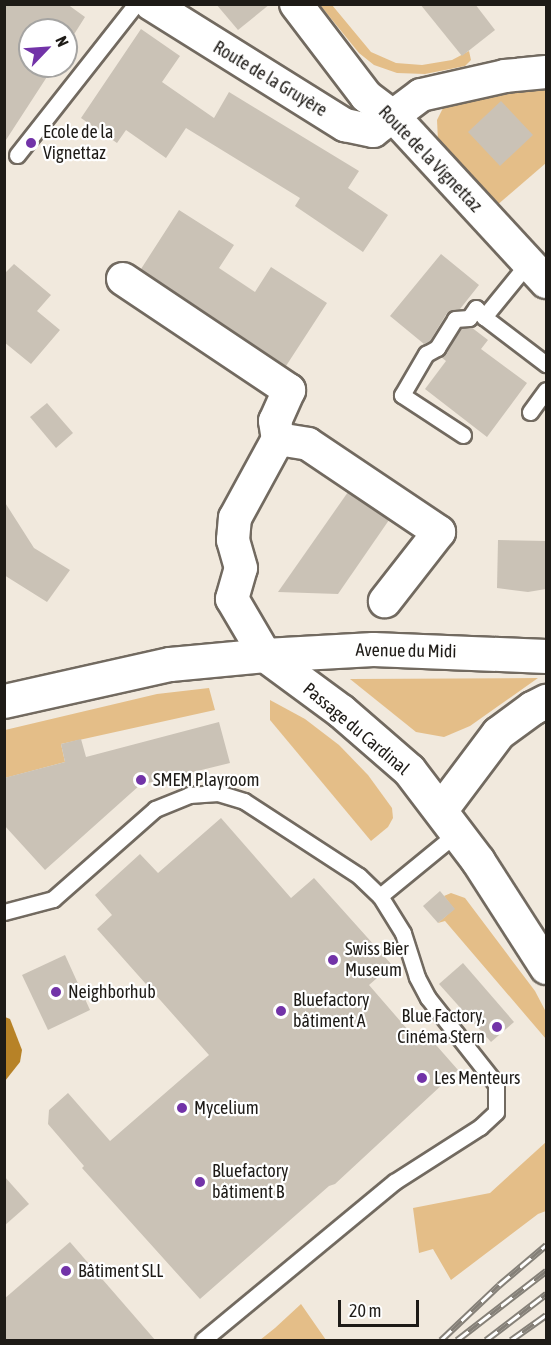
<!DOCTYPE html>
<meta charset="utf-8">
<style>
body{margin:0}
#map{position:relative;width:551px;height:1345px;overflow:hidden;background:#f1e9dd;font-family:"Asap Condensed",sans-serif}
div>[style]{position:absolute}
.green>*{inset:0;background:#e4be88}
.water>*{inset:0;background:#b78227}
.building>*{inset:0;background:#cac2b6}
.roads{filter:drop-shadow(2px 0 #726a60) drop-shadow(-2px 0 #726a60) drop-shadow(0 2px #726a60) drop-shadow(0 -2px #726a60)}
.service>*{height:15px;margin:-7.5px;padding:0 7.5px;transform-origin:7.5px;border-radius:7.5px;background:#fff}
.minor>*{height:32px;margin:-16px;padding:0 16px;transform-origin:16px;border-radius:16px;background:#fff}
.tertiary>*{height:33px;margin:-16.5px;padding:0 16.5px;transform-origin:16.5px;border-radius:16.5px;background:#fff}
.secondary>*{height:33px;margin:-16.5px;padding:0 16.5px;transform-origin:16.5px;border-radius:16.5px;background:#fff}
.rail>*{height:7px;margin-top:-3.5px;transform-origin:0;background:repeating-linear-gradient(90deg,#fff 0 14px,#858078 0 28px);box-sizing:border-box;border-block:2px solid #858078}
.dots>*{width:16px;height:16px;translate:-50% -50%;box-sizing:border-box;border:3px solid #fff;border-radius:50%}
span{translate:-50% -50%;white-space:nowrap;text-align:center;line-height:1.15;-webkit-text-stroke:4.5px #fff;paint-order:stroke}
.street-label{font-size:18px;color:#1e1b17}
.poi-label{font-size:18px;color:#1e1b17}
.left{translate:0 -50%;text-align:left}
.right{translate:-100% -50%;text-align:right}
.frame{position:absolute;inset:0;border:6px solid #1e1b17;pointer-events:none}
.north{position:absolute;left:18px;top:18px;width:60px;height:60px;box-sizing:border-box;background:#fff;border:2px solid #a5a4a2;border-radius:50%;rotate:65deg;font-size:16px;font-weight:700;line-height:24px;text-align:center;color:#1e1b17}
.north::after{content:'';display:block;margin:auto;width:21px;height:27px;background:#7233a8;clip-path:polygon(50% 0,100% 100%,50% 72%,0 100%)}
.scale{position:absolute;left:338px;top:1300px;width:81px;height:27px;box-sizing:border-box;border:3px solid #1e1b17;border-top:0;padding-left:8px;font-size:18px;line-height:21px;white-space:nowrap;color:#1e1b17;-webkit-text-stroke:4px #fff;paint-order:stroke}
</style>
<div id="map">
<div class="green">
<div style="clip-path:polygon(320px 5px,332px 5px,371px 52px,396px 63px,422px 65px,452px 60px,469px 51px,471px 60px,465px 66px,425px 74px,397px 73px,374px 65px,359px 53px)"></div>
<div style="clip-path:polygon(546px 80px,546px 163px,496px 206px,438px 141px,437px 120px,444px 106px,462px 96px)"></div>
<div style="clip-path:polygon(538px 678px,470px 726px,444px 737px,416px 732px,350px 679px)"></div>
<div style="clip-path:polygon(209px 688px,215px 710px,61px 744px,65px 762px,5px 778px,5px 730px,157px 694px)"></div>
<div style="clip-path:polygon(270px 700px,305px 719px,339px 745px,368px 775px,392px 808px,393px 818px,388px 827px,371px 841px,270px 720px)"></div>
<div style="clip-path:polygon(451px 893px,465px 898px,535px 991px,546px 1012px,546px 1039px,445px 921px,438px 923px,454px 909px,444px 896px)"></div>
<div style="clip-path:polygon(546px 1142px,546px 1211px,538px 1214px,451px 1280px,433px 1249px,419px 1253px,413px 1208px,490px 1193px)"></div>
<div style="clip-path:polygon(301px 1304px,326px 1340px,260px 1340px,275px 1328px)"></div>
</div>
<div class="water">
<div style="clip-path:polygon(5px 1017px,10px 1019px,22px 1050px,20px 1062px,5px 1081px)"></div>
</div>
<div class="building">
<div style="clip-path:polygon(4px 4px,67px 4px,85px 17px,66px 47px,66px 30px,30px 30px,30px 66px,54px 66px,4px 143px)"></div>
<div style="clip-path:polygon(216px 4px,270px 4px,238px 30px)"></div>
<div style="clip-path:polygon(420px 4px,475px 4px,495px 30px,462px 56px)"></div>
<div style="clip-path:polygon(141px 29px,180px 56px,162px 82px,214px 118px,229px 92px,359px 171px,348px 188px,388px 215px,363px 252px,295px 206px,300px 198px,186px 128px,166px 158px,126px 130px,117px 143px,81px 118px)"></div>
<div style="clip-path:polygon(501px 101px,533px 135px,500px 166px,468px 132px)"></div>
<div style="clip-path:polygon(179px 210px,234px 245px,219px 268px,255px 292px,271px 267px,327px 303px,286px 366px,141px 269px)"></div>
<div style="clip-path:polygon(441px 254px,479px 285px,460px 309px,447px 313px,430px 341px,424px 344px,390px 316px)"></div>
<div style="clip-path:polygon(14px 264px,51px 295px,37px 311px,60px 330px,31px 364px,4px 342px,4px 274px)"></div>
<div style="clip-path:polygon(471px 327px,488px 340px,481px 349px,527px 383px,487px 437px,425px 389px,446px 361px,441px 357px,461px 328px)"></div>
<div style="clip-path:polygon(47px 403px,73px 433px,56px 448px,30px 417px)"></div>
<div style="clip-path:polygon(348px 492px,389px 520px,338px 594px,278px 592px)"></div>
<div style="clip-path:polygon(4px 501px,34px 548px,70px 570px,47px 602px,4px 575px)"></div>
<div style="clip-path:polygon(498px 540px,546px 541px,546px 589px,528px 592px,497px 588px)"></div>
<div style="clip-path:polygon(219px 722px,230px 763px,140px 785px,45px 870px,4px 825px,4px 778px,65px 762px,61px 744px,81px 739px,86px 757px)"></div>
<div style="clip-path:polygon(221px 818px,291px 898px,314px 878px,392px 965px,369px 985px,421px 1045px,429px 1037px,458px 1070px,335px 1184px,329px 1186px,200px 1299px,82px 1168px,84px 1166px,48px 1124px,49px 1110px,68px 1093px,110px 1141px,209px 1055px,97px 929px,112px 915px,95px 895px,140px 854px,158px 873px)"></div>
<div style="clip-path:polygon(440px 891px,455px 909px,438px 923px,423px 906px)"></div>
<div style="clip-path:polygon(65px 955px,90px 1010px,48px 1030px,22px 975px)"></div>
<div style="clip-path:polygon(463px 963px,514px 1022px,491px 1042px,439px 984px)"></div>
<div style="clip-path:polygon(4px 1176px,29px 1204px,4px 1226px)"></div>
<div style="clip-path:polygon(70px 1242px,156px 1341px,4px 1341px,4px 1299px)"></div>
</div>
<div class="roads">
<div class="service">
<div style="left:17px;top:155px;width:192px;rotate:-51.8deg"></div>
<div style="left:528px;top:263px;width:70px;rotate:129.2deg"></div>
<div style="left:484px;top:317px;width:78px;rotate:37.2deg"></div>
<div style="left:530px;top:412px;width:27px;rotate:-54deg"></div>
<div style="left:463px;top:435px;width:73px;rotate:-146.7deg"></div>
<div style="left:402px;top:395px;width:48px;rotate:-59.7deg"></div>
<div style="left:426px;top:354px;width:13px;rotate:-29deg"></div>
<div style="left:437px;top:348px;width:34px;rotate:-58deg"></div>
<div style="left:455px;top:319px;width:14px;rotate:-4deg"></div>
<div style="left:469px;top:318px;width:12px;rotate:-55deg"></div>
<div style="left:476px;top:308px;width:12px;rotate:48deg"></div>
<div style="left:4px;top:912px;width:51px;rotate:-14.9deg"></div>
<div style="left:53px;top:899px;width:136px;rotate:-41.4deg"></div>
<div style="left:155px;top:809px;width:37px;rotate:-22deg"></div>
<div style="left:189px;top:795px;width:29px;rotate:-4deg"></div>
<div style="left:218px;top:793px;width:27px;rotate:17deg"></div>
<div style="left:244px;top:801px;width:137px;rotate:33.1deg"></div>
<div style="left:359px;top:876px;width:29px;rotate:44deg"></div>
<div style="left:380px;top:896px;width:99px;rotate:-39.3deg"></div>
<div style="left:203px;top:1340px;width:248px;rotate:-39.6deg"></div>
<div style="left:394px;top:1182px;width:102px;rotate:-32.6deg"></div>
<div style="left:480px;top:1127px;width:22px;rotate:-43deg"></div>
<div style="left:496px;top:1112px;width:28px;rotate:-90deg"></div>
<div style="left:496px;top:1084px;width:110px;rotate:-128.3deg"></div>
<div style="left:428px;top:998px;width:24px;rotate:-118deg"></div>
<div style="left:417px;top:977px;width:46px;rotate:-107.7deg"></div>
<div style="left:403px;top:933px;width:44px;rotate:-121.9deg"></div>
</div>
<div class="minor">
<div style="left:151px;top:4px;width:229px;rotate:32deg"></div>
<div style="left:345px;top:125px;width:29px;rotate:12deg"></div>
<div style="left:373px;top:131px;width:60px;rotate:-36.9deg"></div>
<div style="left:421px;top:95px;width:86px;rotate:-12.7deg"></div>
<div style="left:505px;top:76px;width:41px;rotate:-5.6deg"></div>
<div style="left:296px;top:4px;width:116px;rotate:52.7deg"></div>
<div style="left:366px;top:96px;width:34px;rotate:37deg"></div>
<div style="left:393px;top:116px;width:226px;rotate:47.3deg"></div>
<div style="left:123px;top:279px;width:200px;rotate:33.8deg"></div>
<div style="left:289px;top:390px;width:34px;rotate:114deg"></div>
<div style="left:275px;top:421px;width:18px;rotate:81deg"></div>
<div style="left:278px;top:439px;width:30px;rotate:9deg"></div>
<div style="left:308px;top:444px;width:158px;rotate:33.9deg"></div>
<div style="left:439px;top:532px;width:88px;rotate:128deg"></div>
<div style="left:265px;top:655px;width:65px;rotate:-120.5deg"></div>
<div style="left:232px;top:599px;width:32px;rotate:-74deg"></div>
<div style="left:241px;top:568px;width:29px;rotate:-106deg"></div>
<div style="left:233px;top:540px;width:22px;rotate:-85deg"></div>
<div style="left:235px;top:518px;width:90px;rotate:-61.4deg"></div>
</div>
<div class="tertiary">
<div style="left:265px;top:655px;width:94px;rotate:36.4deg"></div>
<div style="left:341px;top:711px;width:90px;rotate:40.9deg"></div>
<div style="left:409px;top:770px;width:114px;rotate:52.8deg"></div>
<div style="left:478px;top:861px;width:126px;rotate:57.3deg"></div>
<div style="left:441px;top:809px;width:95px;rotate:-53.1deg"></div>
<div style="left:498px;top:733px;width:42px;rotate:-36.3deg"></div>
<div style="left:532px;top:708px;width:16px;rotate:-27deg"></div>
</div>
<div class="secondary">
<div style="left:4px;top:701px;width:170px;rotate:-12.6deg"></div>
<div style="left:170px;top:664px;width:95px;rotate:-5.4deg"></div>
<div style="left:265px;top:655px;width:108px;rotate:-3.2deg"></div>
<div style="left:373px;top:649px;width:173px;rotate:2.3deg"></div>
</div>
</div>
<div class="rail">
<div style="left:441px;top:1340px;width:80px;rotate:-43.5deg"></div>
<div style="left:499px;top:1285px;width:62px;rotate:-40.4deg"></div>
<div style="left:457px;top:1340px;width:113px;rotate:-37.8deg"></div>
<div style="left:486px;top:1340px;width:76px;rotate:-37.5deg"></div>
<div style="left:511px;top:1340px;width:43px;rotate:-35.5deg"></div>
</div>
<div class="dots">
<div style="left:31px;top:143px;background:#7233a8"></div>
<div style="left:141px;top:780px;background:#7233a8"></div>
<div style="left:333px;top:960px;background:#7233a8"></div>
<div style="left:56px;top:992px;background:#7233a8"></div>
<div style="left:281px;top:1011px;background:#7233a8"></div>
<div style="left:497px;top:1027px;background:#7233a8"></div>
<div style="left:422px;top:1078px;background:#7233a8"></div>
<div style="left:182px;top:1108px;background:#7233a8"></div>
<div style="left:200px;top:1182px;background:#7233a8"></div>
<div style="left:66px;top:1271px;background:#7233a8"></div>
</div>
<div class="street-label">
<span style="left:270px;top:79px;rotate:31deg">Route de la Gruyère</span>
<span style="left:430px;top:159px;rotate:46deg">Route de la Vignettaz</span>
<span style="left:406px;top:651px;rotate:1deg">Avenue du Midi</span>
<span style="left:356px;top:729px;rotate:40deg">Passage du Cardinal</span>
</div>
<div class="poi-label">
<span class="left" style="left:43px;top:143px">Ecole de la<br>Vignettaz</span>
<span class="left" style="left:153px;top:780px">SMEM Playroom</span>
<span class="left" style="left:345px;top:960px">Swiss Bier<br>Museum</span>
<span class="left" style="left:68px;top:992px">Neighborhub</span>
<span class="left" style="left:293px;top:1011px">Bluefactory<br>bâtiment A</span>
<span class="right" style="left:485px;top:1027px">Blue Factory,<br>Cinéma Stern</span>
<span class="left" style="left:434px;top:1078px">Les Menteurs</span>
<span class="left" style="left:194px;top:1108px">Mycelium</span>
<span class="left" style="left:212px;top:1182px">Bluefactory<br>bâtiment B</span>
<span class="left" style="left:78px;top:1271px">Bâtiment SLL</span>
</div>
<div class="frame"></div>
<div class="north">N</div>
<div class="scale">20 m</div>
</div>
